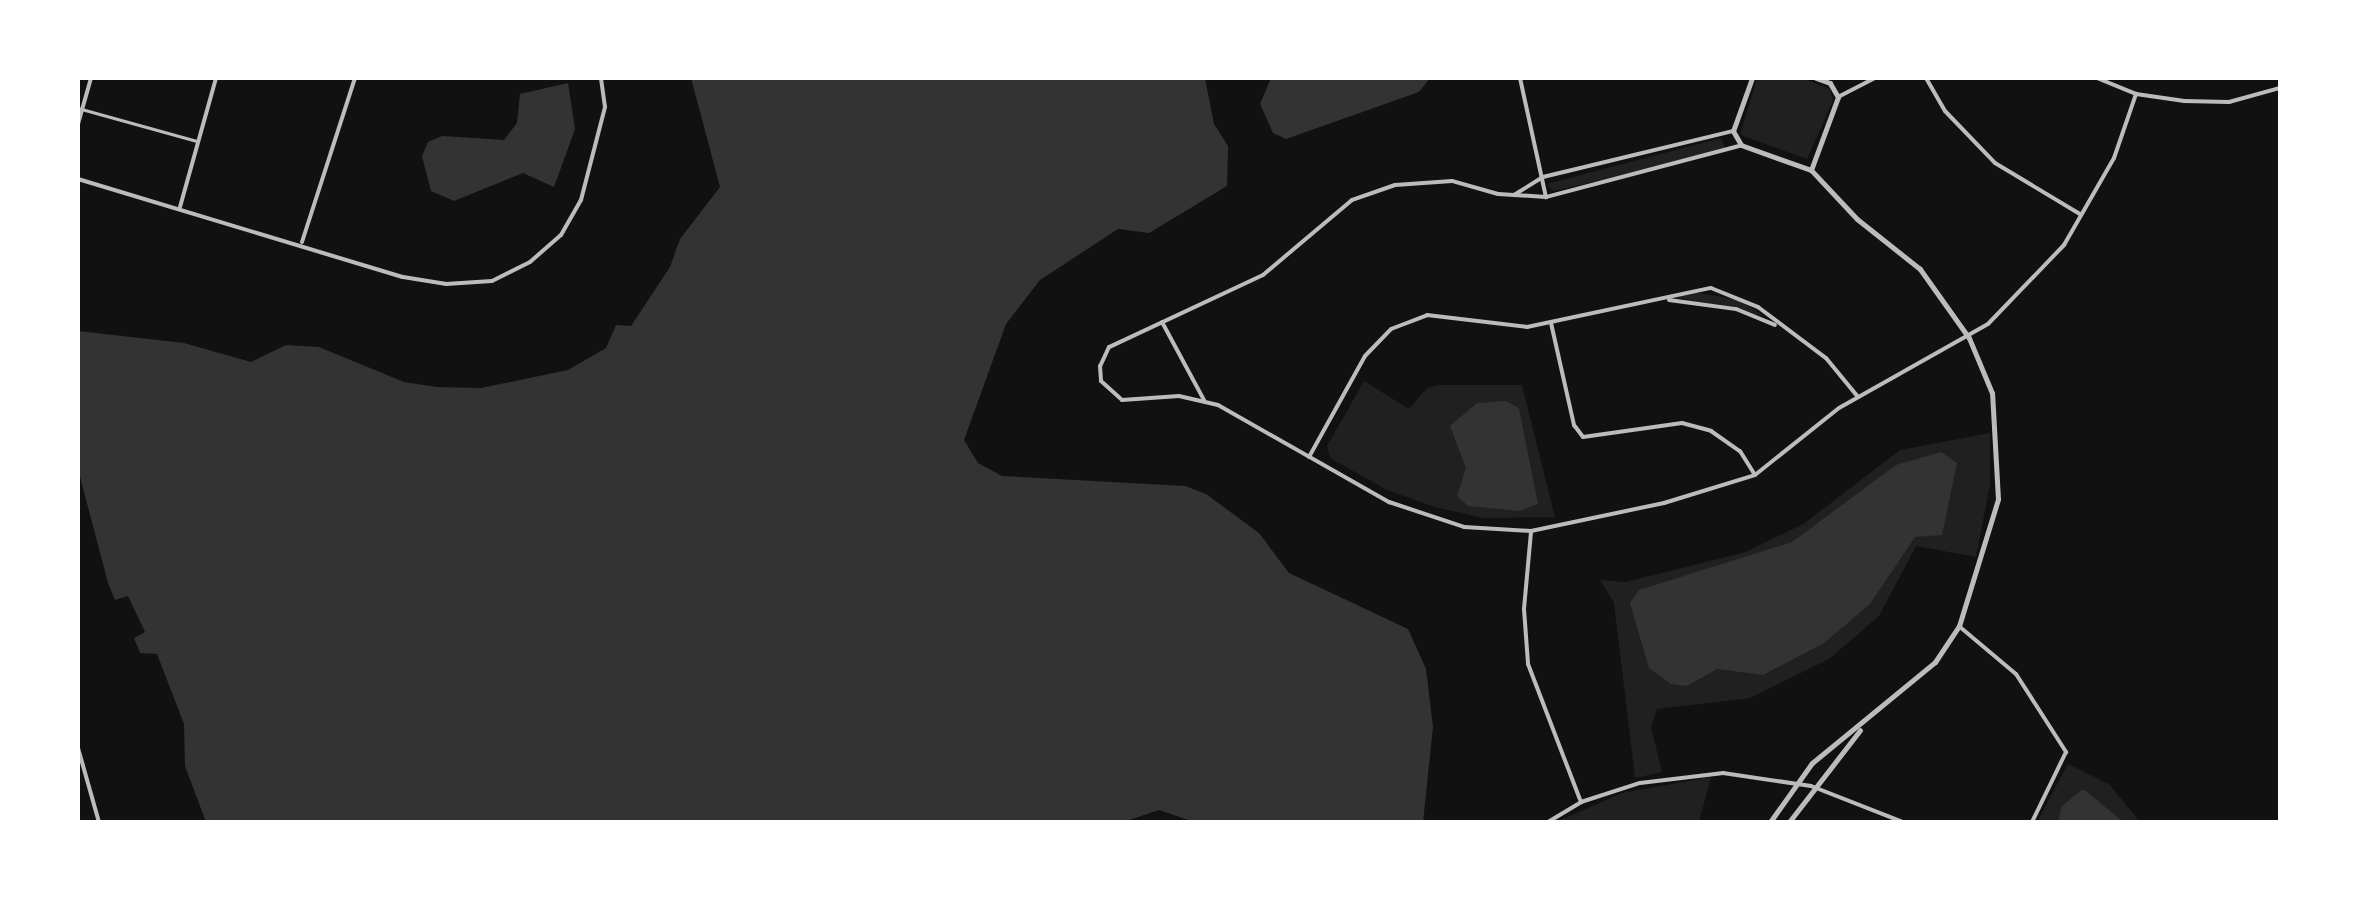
<!DOCTYPE html>
<style>
body{margin:0}
#map{position:relative;width:2358px;height:900px;overflow:hidden;background:#111;font-family:Roboto,sans-serif}
div>[style]{position:absolute}
.green>*{inset:0;background:#202020}
.water>*{inset:0;background:#333}
.service>*{height:2.5px;margin:-1.25px;padding:0 1.25px;transform-origin:1.25px;border-radius:1.25px;background:#bcbcbc}
.minor>*{height:4px;margin:-2px;padding:0 2px;transform-origin:2px;border-radius:2px;background:#bcbcbc}
.tertiary>*{height:5px;margin:-2.5px;padding:0 2.5px;transform-origin:2.5px;border-radius:2.5px;background:#bcbcbc}
span{translate:-50% -50%;white-space:nowrap;text-align:center;line-height:1.15;-webkit-text-stroke:8px #fff;paint-order:stroke}
.frame{position:absolute;inset:0;border:80px solid #fff;pointer-events:none}
</style>
<div id="map">
<div class="green">
<div style="clip-path:polygon(1757px 78px,1802px 78px,1830px 89px,1833px 101px,1807px 159px,1740px 135px)"></div>
<div style="clip-path:polygon(1721px 138px,1725px 148px,1678px 163px,1553px 191px,1547px 184px)"></div>
<div style="clip-path:polygon(1693px 292px,1740px 300px,1763px 316px,1675px 297px)"></div>
<div style="clip-path:polygon(1364px 381px,1409px 409px,1427px 388px,1439px 385px,1522px 385px,1555px 517px,1482px 518px,1435px 507px,1387px 490px,1330px 458px,1327px 446px)"></div>
<div style="clip-path:polygon(1990px 433px,1990px 485px,1976px 557px,1916px 546px,1879px 616px,1829px 659px,1750px 698px,1657px 709px,1651px 727px,1662px 772px,1635px 778px,1614px 603px,1600px 580px,1625px 582px,1746px 552px,1805px 523px,1900px 450px)"></div>
<div style="clip-path:polygon(2068px 764px,2109px 784px,2140px 822px,2037px 822px)"></div>
<div style="clip-path:polygon(1711px 777px,1699px 822px,1556px 822px,1622px 793px)"></div>
</div>
<div class="water">
<div style="clip-path:polygon(691px 78px,1205px 78px,1214px 124px,1228px 146px,1227px 186px,1149px 233px,1118px 229px,1040px 280px,1006px 324px,964px 440px,978px 463px,1002px 476px,1185px 486px,1206px 494px,1259px 533px,1289px 573px,1408px 629px,1426px 669px,1433px 727px,1423px 822px,1194px 822px,1159px 810px,1123px 822px,206px 822px,185px 766px,184px 724px,157px 654px,140px 653px,134px 638px,145px 632px,128px 596px,115px 600px,108px 583px,78px 469px,78px 331px,184px 343px,251px 362px,286px 345px,319px 347px,404px 382px,437px 387px,481px 388px,568px 370px,606px 348px,616px 325px,631px 326px,670px 267px,680px 239px,720px 187px)"></div>
<div style="clip-path:polygon(1271px 78px,1430px 78px,1419px 92px,1286px 139px,1273px 133px,1260px 104px)"></div>
<div style="clip-path:polygon(568px 83px,575px 129px,554px 187px,523px 173px,454px 201px,431px 191px,422px 156px,428px 142px,442px 136px,504px 140px,517px 123px,520px 94px)"></div>
<div style="clip-path:polygon(1506px 401px,1519px 408px,1538px 504px,1519px 511px,1468px 506px,1457px 496px,1466px 468px,1450px 426px,1477px 403px)"></div>
<div style="clip-path:polygon(1941px 452px,1957px 463px,1942px 535px,1915px 537px,1870px 604px,1824px 643px,1763px 675px,1717px 669px,1687px 686px,1671px 684px,1649px 668px,1630px 603px,1639px 590px,1792px 542px,1896px 465px)"></div>
<div style="clip-path:polygon(2082px 790px,2086px 791px,2123px 822px,2058px 822px,2062px 806px)"></div>
</div>
<div class="service">
<div style="left:78px;top:108px;width:123px;rotate:15.5deg"></div>
</div>
<div class="minor">
<div style="left:1520px;top:78px;width:122px;rotate:77.7deg"></div>
<div style="left:1926px;top:78px;width:38px;rotate:60deg"></div>
<div style="left:1945px;top:111px;width:72px;rotate:46.1deg"></div>
<div style="left:1995px;top:163px;width:99px;rotate:31deg"></div>
<div style="left:2097px;top:78px;width:42px;rotate:22.3deg"></div>
<div style="left:2136px;top:94px;width:49px;rotate:8.3deg"></div>
<div style="left:2184px;top:101px;width:45px;rotate:1.3deg"></div>
<div style="left:2229px;top:102px;width:53px;rotate:-15.4deg"></div>
<div style="left:1838px;top:97px;width:42px;rotate:-27.2deg"></div>
<div style="left:78px;top:124px;width:48px;rotate:-74.2deg"></div>
<div style="left:1739px;top:146px;width:200px;rotate:165.2deg"></div>
<div style="left:1546px;top:197px;width:48px;rotate:-176.4deg"></div>
<div style="left:1498px;top:194px;width:48px;rotate:-164.2deg"></div>
<div style="left:1452px;top:181px;width:57px;rotate:176deg"></div>
<div style="left:1395px;top:185px;width:46px;rotate:160.8deg"></div>
<div style="left:1352px;top:200px;width:116px;rotate:139.9deg"></div>
<div style="left:1263px;top:275px;width:170px;rotate:154.9deg"></div>
<div style="left:1109px;top:347px;width:21px;rotate:115deg"></div>
<div style="left:1100px;top:366px;width:15px;rotate:86deg"></div>
<div style="left:1101px;top:381px;width:28px;rotate:42deg"></div>
<div style="left:1122px;top:400px;width:57px;rotate:-4deg"></div>
<div style="left:1179px;top:396px;width:40px;rotate:13deg"></div>
<div style="left:1218px;top:405px;width:197px;rotate:29.6deg"></div>
<div style="left:1389px;top:502px;width:79px;rotate:18.4deg"></div>
<div style="left:1464px;top:527px;width:67px;rotate:3.4deg"></div>
<div style="left:1531px;top:531px;width:136px;rotate:-11.9deg"></div>
<div style="left:1664px;top:503px;width:95px;rotate:-17.1deg"></div>
<div style="left:1755px;top:475px;width:107px;rotate:-38.6deg"></div>
<div style="left:1839px;top:408px;width:171px;rotate:-29.4deg"></div>
<div style="left:1988px;top:324px;width:110px;rotate:-46.1deg"></div>
<div style="left:2064px;top:245px;width:100px;rotate:-60.1deg"></div>
<div style="left:2114px;top:158px;width:68px;rotate:-71deg"></div>
<div style="left:78px;top:179px;width:339px;rotate:16.8deg"></div>
<div style="left:403px;top:277px;width:44px;rotate:9.2deg"></div>
<div style="left:446px;top:284px;width:46px;rotate:-3.7deg"></div>
<div style="left:492px;top:281px;width:42px;rotate:-26.6deg"></div>
<div style="left:530px;top:262px;width:41px;rotate:-41.1deg"></div>
<div style="left:561px;top:235px;width:40px;rotate:-60.3deg"></div>
<div style="left:581px;top:200px;width:96px;rotate:-75.5deg"></div>
<div style="left:605px;top:107px;width:29px;rotate:-98deg"></div>
<div style="left:1514px;top:195px;width:34px;rotate:-32deg"></div>
<div style="left:1543px;top:177px;width:195px;rotate:-13.6deg"></div>
<div style="left:180px;top:207px;width:134px;rotate:-74.4deg"></div>
<div style="left:302px;top:242px;width:172px;rotate:-72.1deg"></div>
<div style="left:1669px;top:300px;width:68px;rotate:7.7deg"></div>
<div style="left:1736px;top:309px;width:42px;rotate:22.3deg"></div>
<div style="left:1162px;top:322px;width:89px;rotate:61.7deg"></div>
<div style="left:1551px;top:323px;width:105px;rotate:77.3deg"></div>
<div style="left:1574px;top:425px;width:15px;rotate:53deg"></div>
<div style="left:1583px;top:437px;width:100px;rotate:-8deg"></div>
<div style="left:1682px;top:423px;width:30px;rotate:15deg"></div>
<div style="left:1711px;top:431px;width:35px;rotate:35deg"></div>
<div style="left:1740px;top:451px;width:28px;rotate:58deg"></div>
<div style="left:1309px;top:457px;width:115px;rotate:-61deg"></div>
<div style="left:1365px;top:356px;width:37px;rotate:-46deg"></div>
<div style="left:1391px;top:329px;width:39px;rotate:-21deg"></div>
<div style="left:1427px;top:315px;width:101px;rotate:6.8deg"></div>
<div style="left:1527px;top:327px;width:188px;rotate:-12deg"></div>
<div style="left:1711px;top:288px;width:51px;rotate:22deg"></div>
<div style="left:1758px;top:307px;width:85px;rotate:36.9deg"></div>
<div style="left:1826px;top:358px;width:50px;rotate:50.6deg"></div>
<div style="left:1531px;top:532px;width:77px;rotate:95.2deg"></div>
<div style="left:1524px;top:609px;width:55px;rotate:85.8deg"></div>
<div style="left:1528px;top:664px;width:148px;rotate:69deg"></div>
<div style="left:1960px;top:627px;width:73px;rotate:40deg"></div>
<div style="left:2016px;top:674px;width:93px;rotate:57.3deg"></div>
<div style="left:2066px;top:752px;width:78px;rotate:115.9deg"></div>
<div style="left:78px;top:748px;width:77px;rotate:74.2deg"></div>
<div style="left:1548px;top:822px;width:39px;rotate:-31deg"></div>
<div style="left:1581px;top:802px;width:62px;rotate:-17.9deg"></div>
<div style="left:1640px;top:783px;width:84px;rotate:-6.9deg"></div>
<div style="left:1723px;top:773px;width:89px;rotate:8.4deg"></div>
<div style="left:1811px;top:786px;width:99px;rotate:21.4deg"></div>
</div>
<div class="tertiary">
<div style="left:1752px;top:78px;width:56px;rotate:109.7deg"></div>
<div style="left:1733px;top:131px;width:16px;rotate:60deg"></div>
<div style="left:1741px;top:145px;width:74px;rotate:19.7deg"></div>
<div style="left:1811px;top:170px;width:78px;rotate:-69.7deg"></div>
<div style="left:1838px;top:97px;width:16px;rotate:-120deg"></div>
<div style="left:1830px;top:83px;width:15px;rotate:-160deg"></div>
<div style="left:1770px;top:822px;width:72px;rotate:-54.6deg"></div>
<div style="left:1812px;top:763px;width:159px;rotate:-39.4deg"></div>
<div style="left:1935px;top:662px;width:43px;rotate:-56.3deg"></div>
<div style="left:1959px;top:626px;width:133px;rotate:-72.9deg"></div>
<div style="left:1998px;top:499px;width:106px;rotate:-93.2deg"></div>
<div style="left:1992px;top:393px;width:60px;rotate:-112.7deg"></div>
<div style="left:1969px;top:338px;width:85px;rotate:-125.4deg"></div>
<div style="left:1920px;top:269px;width:80px;rotate:-141.6deg"></div>
<div style="left:1857px;top:219px;width:67px;rotate:-133.2deg"></div>
<div style="left:1789px;top:822px;width:116px;rotate:-52.3deg"></div>
</div>
<div class="frame"></div>
</div>
